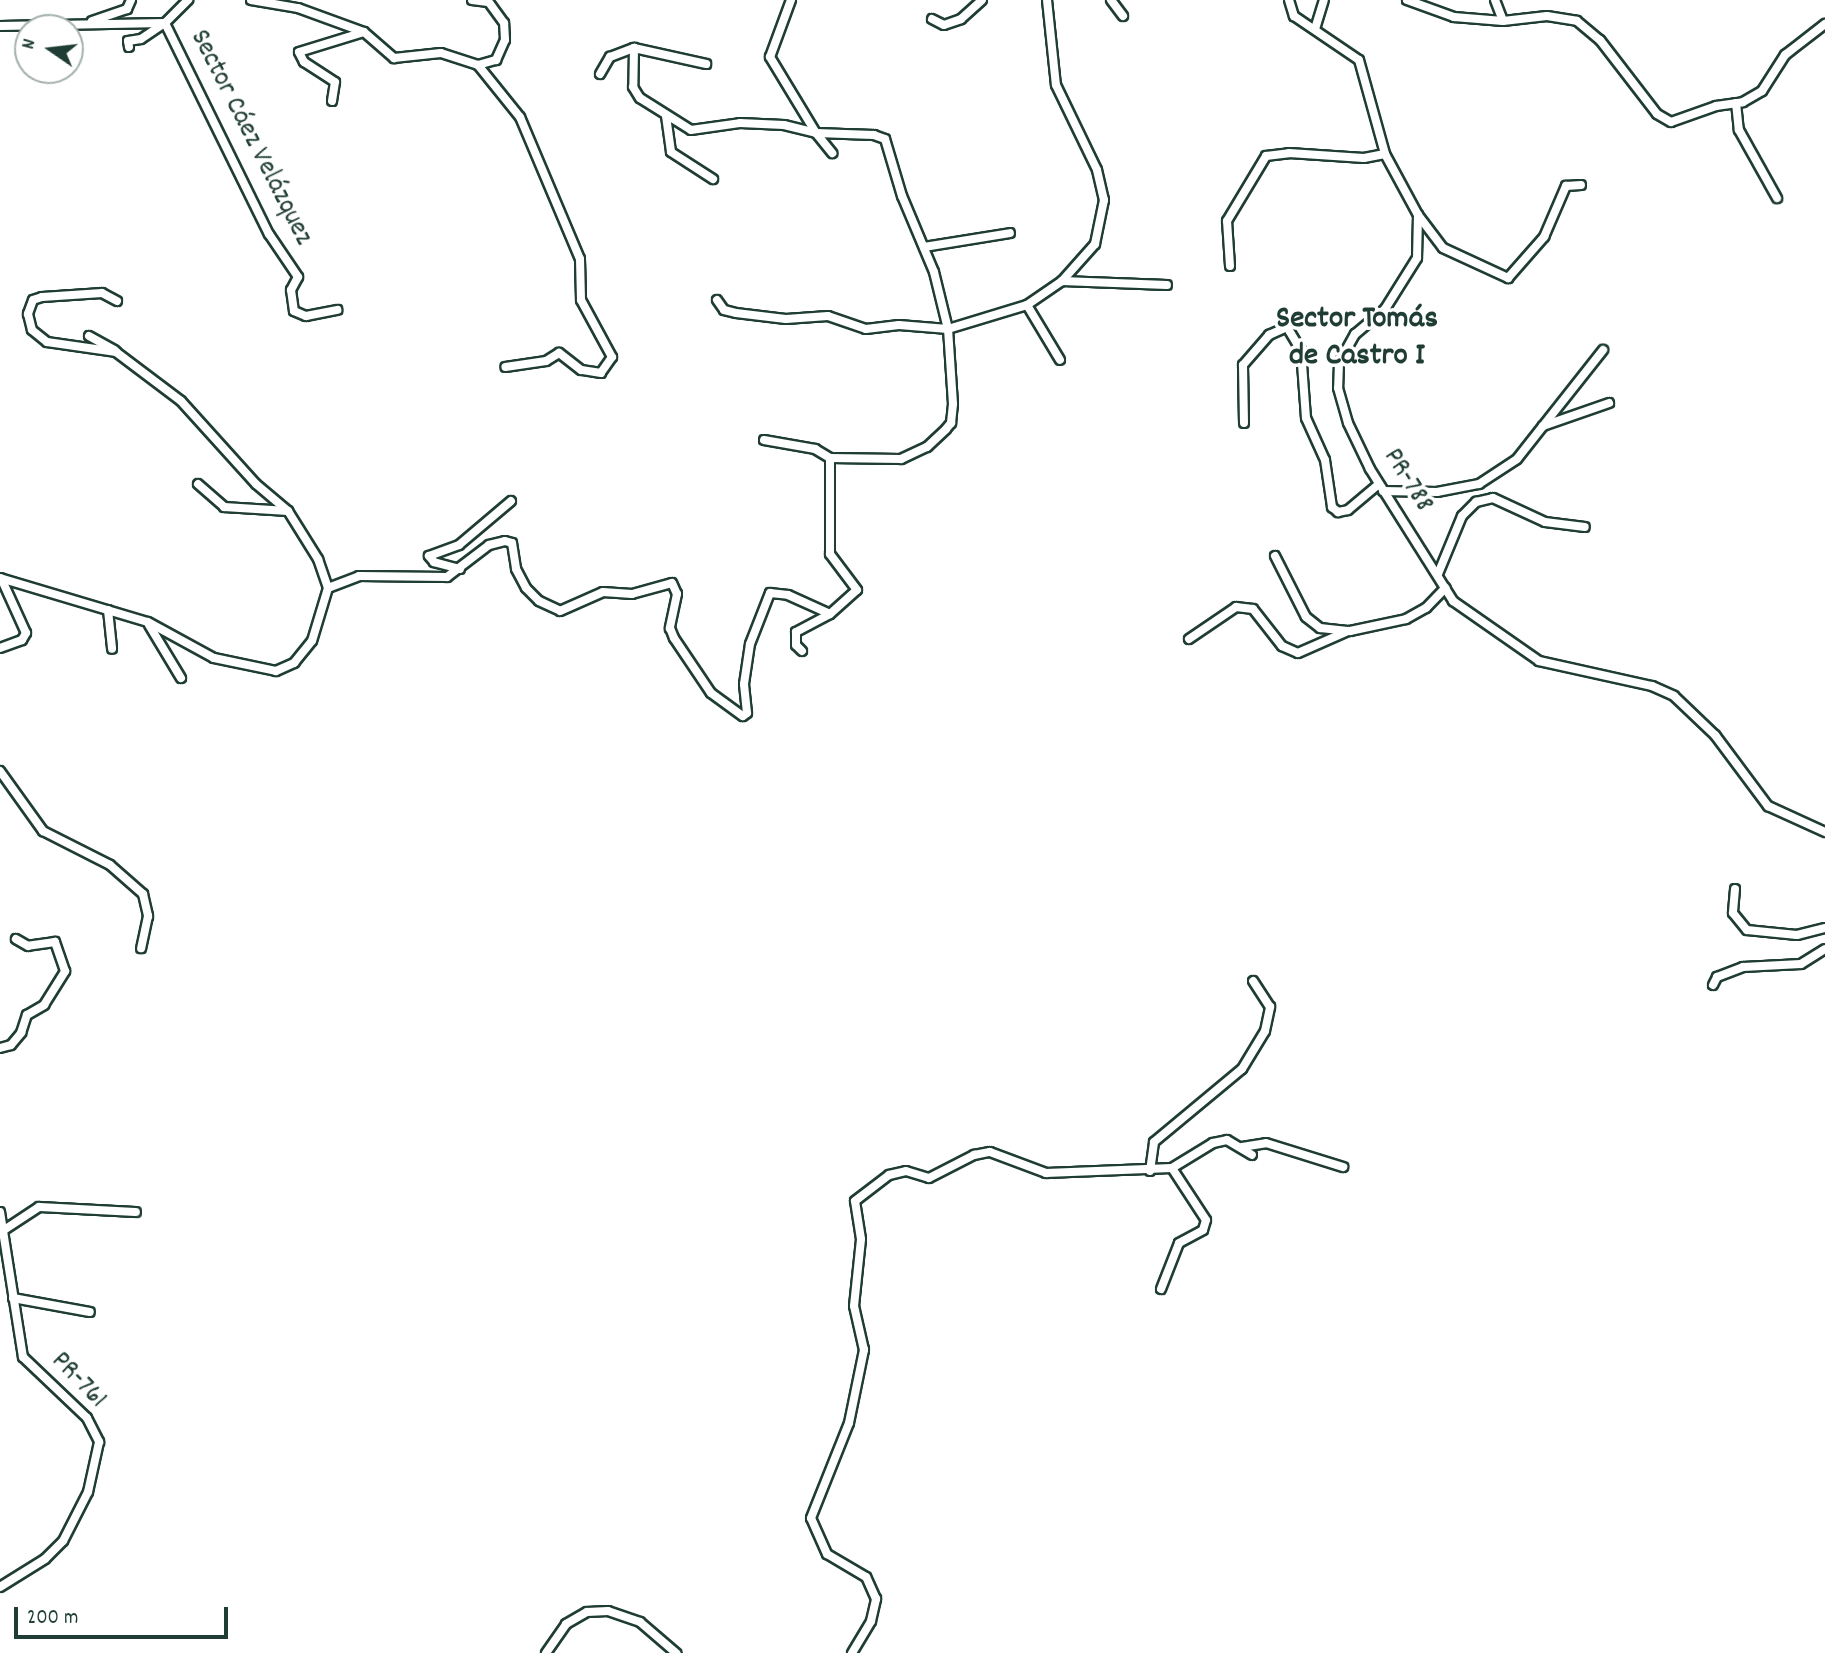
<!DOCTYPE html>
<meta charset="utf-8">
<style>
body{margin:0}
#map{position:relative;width:1825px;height:1653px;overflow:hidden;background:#fff;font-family:Dekko,sans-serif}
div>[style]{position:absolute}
.roads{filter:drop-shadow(2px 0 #1f3d34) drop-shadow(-2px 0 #1f3d34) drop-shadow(0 2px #1f3d34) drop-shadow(0 -2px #1f3d34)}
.minor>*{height:8px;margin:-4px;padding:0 4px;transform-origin:4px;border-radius:4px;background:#fff}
span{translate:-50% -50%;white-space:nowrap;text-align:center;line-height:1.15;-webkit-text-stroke:7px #fff;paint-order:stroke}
.street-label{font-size:28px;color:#1f3d34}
.quarter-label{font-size:32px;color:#1f3d34;font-weight:700}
.north{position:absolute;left:14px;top:14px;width:70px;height:70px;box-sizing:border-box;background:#fff;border:2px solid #a5b1ae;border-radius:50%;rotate:284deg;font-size:19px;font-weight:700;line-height:28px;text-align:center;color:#1f3d34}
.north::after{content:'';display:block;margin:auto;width:24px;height:32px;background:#1f3d34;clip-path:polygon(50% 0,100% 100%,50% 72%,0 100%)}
.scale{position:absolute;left:14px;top:1607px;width:214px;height:32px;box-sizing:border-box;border:4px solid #1f3d34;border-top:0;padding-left:9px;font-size:21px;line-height:24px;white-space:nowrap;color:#1f3d34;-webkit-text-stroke:5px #fff;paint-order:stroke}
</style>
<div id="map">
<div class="roads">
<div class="minor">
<div style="left:251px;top:0;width:48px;rotate:9.7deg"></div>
<div style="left:298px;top:8px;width:70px;rotate:20deg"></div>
<div style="left:364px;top:32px;width:40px;rotate:41deg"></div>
<div style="left:394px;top:58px;width:47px;rotate:-6.1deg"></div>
<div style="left:441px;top:53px;width:39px;rotate:18deg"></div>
<div style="left:478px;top:65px;width:19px;rotate:-16deg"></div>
<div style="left:496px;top:60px;width:22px;rotate:-66deg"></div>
<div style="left:505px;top:40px;width:17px;rotate:-93deg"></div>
<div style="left:504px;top:23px;width:29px;rotate:-126deg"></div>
<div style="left:472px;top:0;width:16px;rotate:7deg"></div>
<div style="left:1047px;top:0;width:85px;rotate:84deg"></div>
<div style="left:1056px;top:85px;width:94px;rotate:64.2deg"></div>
<div style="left:1097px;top:170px;width:31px;rotate:77deg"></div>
<div style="left:1104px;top:200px;width:45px;rotate:101.6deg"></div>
<div style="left:1095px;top:244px;width:50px;rotate:131.7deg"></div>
<div style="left:1111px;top:0;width:20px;rotate:53deg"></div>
<div style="left:1289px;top:0;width:17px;rotate:73deg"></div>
<div style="left:1294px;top:16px;width:78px;rotate:34.1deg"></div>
<div style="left:1359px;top:60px;width:98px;rotate:74.5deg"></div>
<div style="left:1385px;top:154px;width:69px;rotate:61.6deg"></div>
<div style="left:1418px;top:215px;width:43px;rotate:91.3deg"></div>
<div style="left:1417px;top:258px;width:60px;rotate:122.1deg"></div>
<div style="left:1385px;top:309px;width:39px;rotate:140deg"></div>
<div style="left:1355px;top:334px;width:33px;rotate:119deg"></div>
<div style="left:1339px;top:363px;width:25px;rotate:92deg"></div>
<div style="left:1338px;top:388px;width:36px;rotate:74deg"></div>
<div style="left:1348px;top:423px;width:51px;rotate:64.4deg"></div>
<div style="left:1370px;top:469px;width:156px;rotate:57.8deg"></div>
<div style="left:1453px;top:601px;width:105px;rotate:34.9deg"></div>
<div style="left:1539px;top:661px;width:116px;rotate:12.5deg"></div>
<div style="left:1652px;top:686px;width:24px;rotate:24deg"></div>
<div style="left:1674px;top:696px;width:57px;rotate:43.6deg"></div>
<div style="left:1715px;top:735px;width:89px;rotate:53.3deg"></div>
<div style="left:1768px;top:806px;width:63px;rotate:24.5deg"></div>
<div style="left:1407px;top:0;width:50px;rotate:19.9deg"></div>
<div style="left:1454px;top:17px;width:49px;rotate:4.7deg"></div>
<div style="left:1503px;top:21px;width:44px;rotate:-6.5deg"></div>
<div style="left:1547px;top:16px;width:30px;rotate:9deg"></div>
<div style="left:1577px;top:21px;width:30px;rotate:40deg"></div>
<div style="left:1600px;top:40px;width:93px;rotate:52.4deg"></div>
<div style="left:1657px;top:114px;width:16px;rotate:30deg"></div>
<div style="left:1671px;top:122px;width:48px;rotate:-19.6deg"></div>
<div style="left:1716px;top:106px;width:27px;rotate:-8deg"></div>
<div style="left:1743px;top:102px;width:22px;rotate:-30deg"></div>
<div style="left:1762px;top:91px;width:43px;rotate:-57.4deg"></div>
<div style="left:1785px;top:55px;width:51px;rotate:-37.8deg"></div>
<div style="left:1495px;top:0;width:22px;rotate:69deg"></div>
<div style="left:932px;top:19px;width:13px;rotate:27deg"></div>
<div style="left:944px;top:25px;width:18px;rotate:-19deg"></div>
<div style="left:961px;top:19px;width:28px;rotate:-42deg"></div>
<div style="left:92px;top:21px;width:37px;rotate:-19deg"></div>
<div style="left:127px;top:9px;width:10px;rotate:-66deg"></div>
<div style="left:0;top:26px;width:165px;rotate:-1deg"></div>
<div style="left:165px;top:23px;width:33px;rotate:-45deg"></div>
<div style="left:1315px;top:29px;width:30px;rotate:-73deg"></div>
<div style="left:129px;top:47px;width:6px;rotate:-99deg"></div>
<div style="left:128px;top:41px;width:13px;rotate:-9deg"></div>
<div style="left:141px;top:39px;width:29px;rotate:-34deg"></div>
<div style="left:165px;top:23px;width:235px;rotate:63.8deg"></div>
<div style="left:269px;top:234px;width:52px;rotate:56deg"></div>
<div style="left:298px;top:277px;width:15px;rotate:118deg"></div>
<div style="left:291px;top:290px;width:21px;rotate:82deg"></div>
<div style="left:294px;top:311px;width:13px;rotate:23deg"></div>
<div style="left:306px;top:316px;width:32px;rotate:-11deg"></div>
<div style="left:634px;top:48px;width:39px;rotate:91deg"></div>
<div style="left:633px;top:87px;width:13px;rotate:58deg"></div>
<div style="left:640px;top:98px;width:60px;rotate:32.1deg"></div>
<div style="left:691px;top:130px;width:49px;rotate:-8.1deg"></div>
<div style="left:740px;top:123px;width:44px;rotate:2.6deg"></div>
<div style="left:784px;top:125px;width:33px;rotate:14deg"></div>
<div style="left:816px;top:133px;width:26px;rotate:51deg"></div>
<div style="left:478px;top:65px;width:67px;rotate:51.1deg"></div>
<div style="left:520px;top:117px;width:154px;rotate:67.1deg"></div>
<div style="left:580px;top:259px;width:41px;rotate:88.6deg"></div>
<div style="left:581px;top:300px;width:65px;rotate:61.5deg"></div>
<div style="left:612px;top:357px;width:19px;rotate:125deg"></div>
<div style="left:601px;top:373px;width:20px;rotate:-171deg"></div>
<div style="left:581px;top:370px;width:28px;rotate:-142deg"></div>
<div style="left:559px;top:353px;width:15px;rotate:148deg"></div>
<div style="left:546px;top:361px;width:41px;rotate:171.7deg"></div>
<div style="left:600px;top:74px;width:20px;rotate:-60deg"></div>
<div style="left:610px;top:57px;width:26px;rotate:-21deg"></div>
<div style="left:634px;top:48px;width:74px;rotate:12.5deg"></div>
<div style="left:332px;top:101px;width:19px;rotate:-81deg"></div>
<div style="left:335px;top:82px;width:37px;rotate:-147deg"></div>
<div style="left:304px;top:62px;width:11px;rotate:-117deg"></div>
<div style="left:299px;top:52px;width:68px;rotate:-17.1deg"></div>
<div style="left:1736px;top:103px;width:27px;rotate:84deg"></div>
<div style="left:1739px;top:130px;width:78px;rotate:60.8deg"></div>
<div style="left:666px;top:116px;width:36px;rotate:82deg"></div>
<div style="left:671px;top:152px;width:50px;rotate:32.7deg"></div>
<div style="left:1418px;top:215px;width:41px;rotate:52.9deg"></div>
<div style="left:1443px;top:248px;width:72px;rotate:24.8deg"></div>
<div style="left:1508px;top:278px;width:55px;rotate:-48.7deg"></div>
<div style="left:1544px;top:237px;width:56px;rotate:-66.7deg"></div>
<div style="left:1566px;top:186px;width:15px;rotate:-4deg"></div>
<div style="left:924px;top:247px;width:87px;rotate:-9.2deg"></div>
<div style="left:1230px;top:266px;width:45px;rotate:-93.8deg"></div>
<div style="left:1227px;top:221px;width:76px;rotate:-59deg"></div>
<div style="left:1266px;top:156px;width:23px;rotate:-7deg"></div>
<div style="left:1289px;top:153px;width:75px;rotate:3.8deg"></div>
<div style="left:1364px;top:158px;width:21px;rotate:-11deg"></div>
<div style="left:717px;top:300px;width:12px;rotate:55deg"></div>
<div style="left:724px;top:310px;width:12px;rotate:14deg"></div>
<div style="left:736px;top:313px;width:50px;rotate:6.8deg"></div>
<div style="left:786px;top:319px;width:42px;rotate:-4.1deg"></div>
<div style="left:828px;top:316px;width:40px;rotate:18.9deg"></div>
<div style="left:866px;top:329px;width:33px;rotate:-7deg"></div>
<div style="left:899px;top:325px;width:49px;rotate:4.7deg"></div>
<div style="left:948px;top:329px;width:83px;rotate:-16.9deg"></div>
<div style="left:1027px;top:305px;width:42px;rotate:-34.4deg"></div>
<div style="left:1062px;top:281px;width:105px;rotate:2.2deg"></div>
<div style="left:117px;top:301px;width:17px;rotate:-152deg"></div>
<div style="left:102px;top:293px;width:60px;rotate:176.2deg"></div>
<div style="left:42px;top:297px;width:9px;rotate:162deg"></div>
<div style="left:33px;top:300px;width:15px;rotate:110deg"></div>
<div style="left:28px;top:314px;width:16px;rotate:76deg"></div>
<div style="left:32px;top:330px;width:19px;rotate:39deg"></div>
<div style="left:47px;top:342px;width:70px;rotate:8.2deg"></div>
<div style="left:116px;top:352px;width:81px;rotate:37deg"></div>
<div style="left:181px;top:401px;width:112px;rotate:47.9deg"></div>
<div style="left:256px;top:484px;width:42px;rotate:40.2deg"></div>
<div style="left:288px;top:511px;width:57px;rotate:58deg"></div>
<div style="left:318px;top:559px;width:31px;rotate:71deg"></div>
<div style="left:1027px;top:305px;width:64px;rotate:59deg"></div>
<div style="left:89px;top:336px;width:29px;rotate:29deg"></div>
<div style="left:1244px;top:423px;width:58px;rotate:-91deg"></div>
<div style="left:1243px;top:365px;width:40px;rotate:-49deg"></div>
<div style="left:1269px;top:335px;width:20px;rotate:-24deg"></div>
<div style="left:1287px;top:327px;width:27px;rotate:59deg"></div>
<div style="left:1301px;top:350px;width:68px;rotate:85.8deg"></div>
<div style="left:1306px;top:418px;width:46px;rotate:65.7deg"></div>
<div style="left:1325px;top:460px;width:48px;rotate:81.5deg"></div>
<div style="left:1332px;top:507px;width:8px;rotate:40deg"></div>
<div style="left:1338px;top:512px;width:10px;rotate:-11deg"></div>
<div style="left:1348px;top:510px;width:40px;rotate:-40deg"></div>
<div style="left:1543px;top:426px;width:97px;rotate:-51.7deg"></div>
<div style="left:764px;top:440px;width:52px;rotate:10deg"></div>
<div style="left:815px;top:449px;width:17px;rotate:31deg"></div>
<div style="left:198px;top:484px;width:35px;rotate:41deg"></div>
<div style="left:224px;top:507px;width:64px;rotate:3.6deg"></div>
<div style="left:1383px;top:491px;width:54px;rotate:1.1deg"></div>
<div style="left:1437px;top:492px;width:43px;rotate:-10.8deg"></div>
<div style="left:1479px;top:484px;width:45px;rotate:-33.3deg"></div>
<div style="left:1517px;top:459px;width:42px;rotate:-51.8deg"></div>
<div style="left:1543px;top:426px;width:70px;rotate:-19.2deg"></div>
<div style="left:1275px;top:556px;width:68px;rotate:63.1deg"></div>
<div style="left:1306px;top:617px;width:18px;rotate:38deg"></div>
<div style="left:1320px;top:628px;width:30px;rotate:6deg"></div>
<div style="left:1350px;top:631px;width:57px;rotate:-12.1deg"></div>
<div style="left:1406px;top:619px;width:23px;rotate:-29deg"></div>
<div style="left:1426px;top:608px;width:28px;rotate:-46deg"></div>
<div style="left:460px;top:569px;width:27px;rotate:-165deg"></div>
<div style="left:434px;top:562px;width:8px;rotate:-130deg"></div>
<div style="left:429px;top:556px;width:32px;rotate:-20deg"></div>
<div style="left:459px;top:545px;width:68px;rotate:-40.2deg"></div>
<div style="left:1438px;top:574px;width:63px;rotate:-67.5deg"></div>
<div style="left:1462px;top:516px;width:20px;rotate:-45deg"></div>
<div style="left:1476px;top:502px;width:17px;rotate:-13deg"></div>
<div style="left:1493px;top:498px;width:57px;rotate:24.8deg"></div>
<div style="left:1545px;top:522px;width:40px;rotate:7.1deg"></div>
<div style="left:0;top:578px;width:154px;rotate:16.6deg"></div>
<div style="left:148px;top:622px;width:75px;rotate:28.6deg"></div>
<div style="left:214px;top:658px;width:63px;rotate:11.8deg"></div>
<div style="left:276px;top:671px;width:20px;rotate:-24deg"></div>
<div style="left:294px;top:663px;width:28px;rotate:-51deg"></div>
<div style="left:312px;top:641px;width:55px;rotate:-73.2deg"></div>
<div style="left:328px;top:588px;width:33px;rotate:-21deg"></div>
<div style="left:359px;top:576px;width:88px;rotate:0.7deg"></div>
<div style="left:447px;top:577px;width:53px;rotate:-37.3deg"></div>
<div style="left:489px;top:545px;width:16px;rotate:-14deg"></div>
<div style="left:505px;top:541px;width:7px;rotate:16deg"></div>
<div style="left:512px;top:543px;width:26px;rotate:81deg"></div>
<div style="left:516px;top:569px;width:21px;rotate:62deg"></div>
<div style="left:526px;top:588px;width:18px;rotate:45deg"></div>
<div style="left:539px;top:601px;width:23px;rotate:25deg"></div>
<div style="left:560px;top:611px;width:47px;rotate:-23.8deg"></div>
<div style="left:603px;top:592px;width:29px;rotate:4deg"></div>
<div style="left:632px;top:594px;width:41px;rotate:-15.4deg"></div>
<div style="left:672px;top:583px;width:12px;rotate:66deg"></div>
<div style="left:677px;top:594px;width:35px;rotate:102deg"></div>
<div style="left:670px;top:628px;width:11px;rotate:68deg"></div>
<div style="left:674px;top:638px;width:66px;rotate:56.1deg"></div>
<div style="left:711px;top:693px;width:39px;rotate:36deg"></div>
<div style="left:743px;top:716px;width:5px;rotate:-37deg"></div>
<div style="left:747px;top:713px;width:29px;rotate:-96deg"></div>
<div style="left:744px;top:684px;width:40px;rotate:-81.5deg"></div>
<div style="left:750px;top:644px;width:55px;rotate:-68.6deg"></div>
<div style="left:770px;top:593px;width:18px;rotate:6deg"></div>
<div style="left:788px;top:595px;width:46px;rotate:24.3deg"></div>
<div style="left:830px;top:614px;width:36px;rotate:-42deg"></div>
<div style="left:857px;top:590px;width:45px;rotate:-126.9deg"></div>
<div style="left:830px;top:554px;width:96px;rotate:-90deg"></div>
<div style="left:830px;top:458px;width:71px;rotate:0.8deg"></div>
<div style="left:901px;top:459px;width:29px;rotate:-25deg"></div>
<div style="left:927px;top:447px;width:26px;rotate:-43deg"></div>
<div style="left:946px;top:429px;width:8px;rotate:-50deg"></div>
<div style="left:951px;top:423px;width:19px;rotate:-84deg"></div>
<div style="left:953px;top:404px;width:75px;rotate:-93.8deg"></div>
<div style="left:948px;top:329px;width:59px;rotate:-103.8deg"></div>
<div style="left:934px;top:272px;width:82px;rotate:-112.8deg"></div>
<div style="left:902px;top:196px;width:59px;rotate:-106.6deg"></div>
<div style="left:885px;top:139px;width:12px;rotate:-160deg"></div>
<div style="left:874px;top:135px;width:58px;rotate:-178deg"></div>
<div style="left:816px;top:133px;width:89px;rotate:-121.2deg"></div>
<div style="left:770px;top:57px;width:61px;rotate:-69.8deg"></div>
<div style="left:108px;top:610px;width:39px;rotate:84deg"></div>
<div style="left:149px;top:625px;width:62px;rotate:58.9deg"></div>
<div style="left:1189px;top:639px;width:57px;rotate:-34.2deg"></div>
<div style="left:1236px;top:607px;width:17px;rotate:7deg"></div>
<div style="left:1253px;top:609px;width:47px;rotate:51.9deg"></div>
<div style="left:1282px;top:646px;width:17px;rotate:24deg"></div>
<div style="left:1298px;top:653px;width:55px;rotate:-23.7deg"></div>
<div style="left:0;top:648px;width:23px;rotate:-20deg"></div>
<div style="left:22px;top:640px;width:8px;rotate:-60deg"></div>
<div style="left:26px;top:633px;width:60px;rotate:-114.4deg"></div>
<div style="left:802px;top:651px;width:8px;rotate:-135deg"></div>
<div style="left:796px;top:645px;width:13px;rotate:-90deg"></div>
<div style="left:796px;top:632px;width:38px;rotate:-28deg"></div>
<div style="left:0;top:771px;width:74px;rotate:54.4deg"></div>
<div style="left:43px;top:831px;width:75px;rotate:26.9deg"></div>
<div style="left:110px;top:865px;width:44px;rotate:41.3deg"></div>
<div style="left:143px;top:894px;width:23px;rotate:77deg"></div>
<div style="left:148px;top:916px;width:33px;rotate:102deg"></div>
<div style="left:1735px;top:889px;width:24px;rotate:95deg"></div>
<div style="left:1733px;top:913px;width:22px;rotate:51deg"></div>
<div style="left:1747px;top:930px;width:50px;rotate:5.7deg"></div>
<div style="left:1797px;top:935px;width:29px;rotate:-14deg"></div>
<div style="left:1713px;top:985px;width:9px;rotate:-63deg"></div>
<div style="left:1717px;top:977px;width:28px;rotate:-21deg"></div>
<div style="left:1743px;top:967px;width:58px;rotate:-3deg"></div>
<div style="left:1801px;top:964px;width:28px;rotate:-32deg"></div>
<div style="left:0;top:1048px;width:11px;rotate:-15deg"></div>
<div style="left:11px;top:1045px;width:16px;rotate:-50deg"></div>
<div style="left:21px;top:1033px;width:19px;rotate:-72deg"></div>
<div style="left:27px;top:1015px;width:20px;rotate:-30deg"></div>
<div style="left:44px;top:1005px;width:40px;rotate:-58deg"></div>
<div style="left:65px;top:971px;width:31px;rotate:-109deg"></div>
<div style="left:55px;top:942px;width:27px;rotate:172deg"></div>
<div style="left:28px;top:946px;width:14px;rotate:-150deg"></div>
<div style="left:1242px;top:1147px;width:24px;rotate:-9deg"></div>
<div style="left:1266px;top:1143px;width:81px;rotate:17.3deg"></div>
<div style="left:1150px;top:1171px;width:29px;rotate:-82deg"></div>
<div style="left:1154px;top:1142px;width:114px;rotate:-39.7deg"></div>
<div style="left:1242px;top:1069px;width:44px;rotate:-58.8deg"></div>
<div style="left:1265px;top:1031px;width:25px;rotate:-78deg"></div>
<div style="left:1270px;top:1007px;width:31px;rotate:-123deg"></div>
<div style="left:0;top:1212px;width:147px;rotate:81deg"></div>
<div style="left:23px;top:1357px;width:88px;rotate:43.6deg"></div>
<div style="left:87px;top:1418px;width:27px;rotate:63deg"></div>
<div style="left:99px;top:1442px;width:51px;rotate:102.4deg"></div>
<div style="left:88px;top:1492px;width:55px;rotate:117deg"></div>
<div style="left:63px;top:1541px;width:25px;rotate:135deg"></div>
<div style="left:45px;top:1559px;width:53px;rotate:148.1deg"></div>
<div style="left:4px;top:1230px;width:42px;rotate:-33.3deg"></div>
<div style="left:39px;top:1207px;width:97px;rotate:3deg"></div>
<div style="left:1161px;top:1289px;width:49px;rotate:-68.6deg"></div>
<div style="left:1179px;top:1243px;width:27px;rotate:-28deg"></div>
<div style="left:1203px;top:1230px;width:10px;rotate:-73deg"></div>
<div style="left:1206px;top:1220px;width:62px;rotate:-123.2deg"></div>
<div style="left:13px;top:1298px;width:78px;rotate:10.3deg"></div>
<div style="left:546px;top:1653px;width:35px;rotate:-55deg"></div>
<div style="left:566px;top:1624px;width:24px;rotate:-30deg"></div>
<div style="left:587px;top:1612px;width:21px;rotate:-3deg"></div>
<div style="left:608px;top:1611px;width:34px;rotate:19deg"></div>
<div style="left:640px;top:1622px;width:48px;rotate:40.7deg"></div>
<div style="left:852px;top:1653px;width:37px;rotate:-59deg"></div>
<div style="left:871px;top:1621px;width:23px;rotate:-77deg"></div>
<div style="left:876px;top:1599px;width:24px;rotate:-114deg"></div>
<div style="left:866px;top:1577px;width:45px;rotate:-149.5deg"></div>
<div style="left:827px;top:1554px;width:39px;rotate:-114deg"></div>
<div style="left:811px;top:1518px;width:102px;rotate:-68.2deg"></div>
<div style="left:849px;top:1423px;width:75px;rotate:-78.4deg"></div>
<div style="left:864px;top:1350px;width:45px;rotate:-102.8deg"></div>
<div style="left:854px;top:1306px;width:67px;rotate:-84deg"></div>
<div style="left:861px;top:1239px;width:38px;rotate:-99deg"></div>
<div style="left:855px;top:1201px;width:43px;rotate:-37.4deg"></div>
<div style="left:889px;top:1175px;width:17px;rotate:-13deg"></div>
<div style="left:906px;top:1171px;width:24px;rotate:17deg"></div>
<div style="left:929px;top:1178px;width:51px;rotate:-27.1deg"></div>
<div style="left:974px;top:1155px;width:16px;rotate:-11deg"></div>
<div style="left:990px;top:1152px;width:60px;rotate:20.6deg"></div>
<div style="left:1046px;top:1173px;width:126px;rotate:-2.3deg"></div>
<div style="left:1172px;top:1168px;width:48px;rotate:-31.4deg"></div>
<div style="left:1213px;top:1143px;width:14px;rotate:-12deg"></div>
<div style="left:1227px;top:1140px;width:29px;rotate:31deg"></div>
</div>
</div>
<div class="street-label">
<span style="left:250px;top:138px;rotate:63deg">Sector Cáez Velázquez</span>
<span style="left:1407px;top:481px;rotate:58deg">PR-788</span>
<span style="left:78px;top:1381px;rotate:46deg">PR-761</span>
</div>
<div class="quarter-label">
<span style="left:1357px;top:339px">Sector Tomás<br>de Castro I</span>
</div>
<div class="north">N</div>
<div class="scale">200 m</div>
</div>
